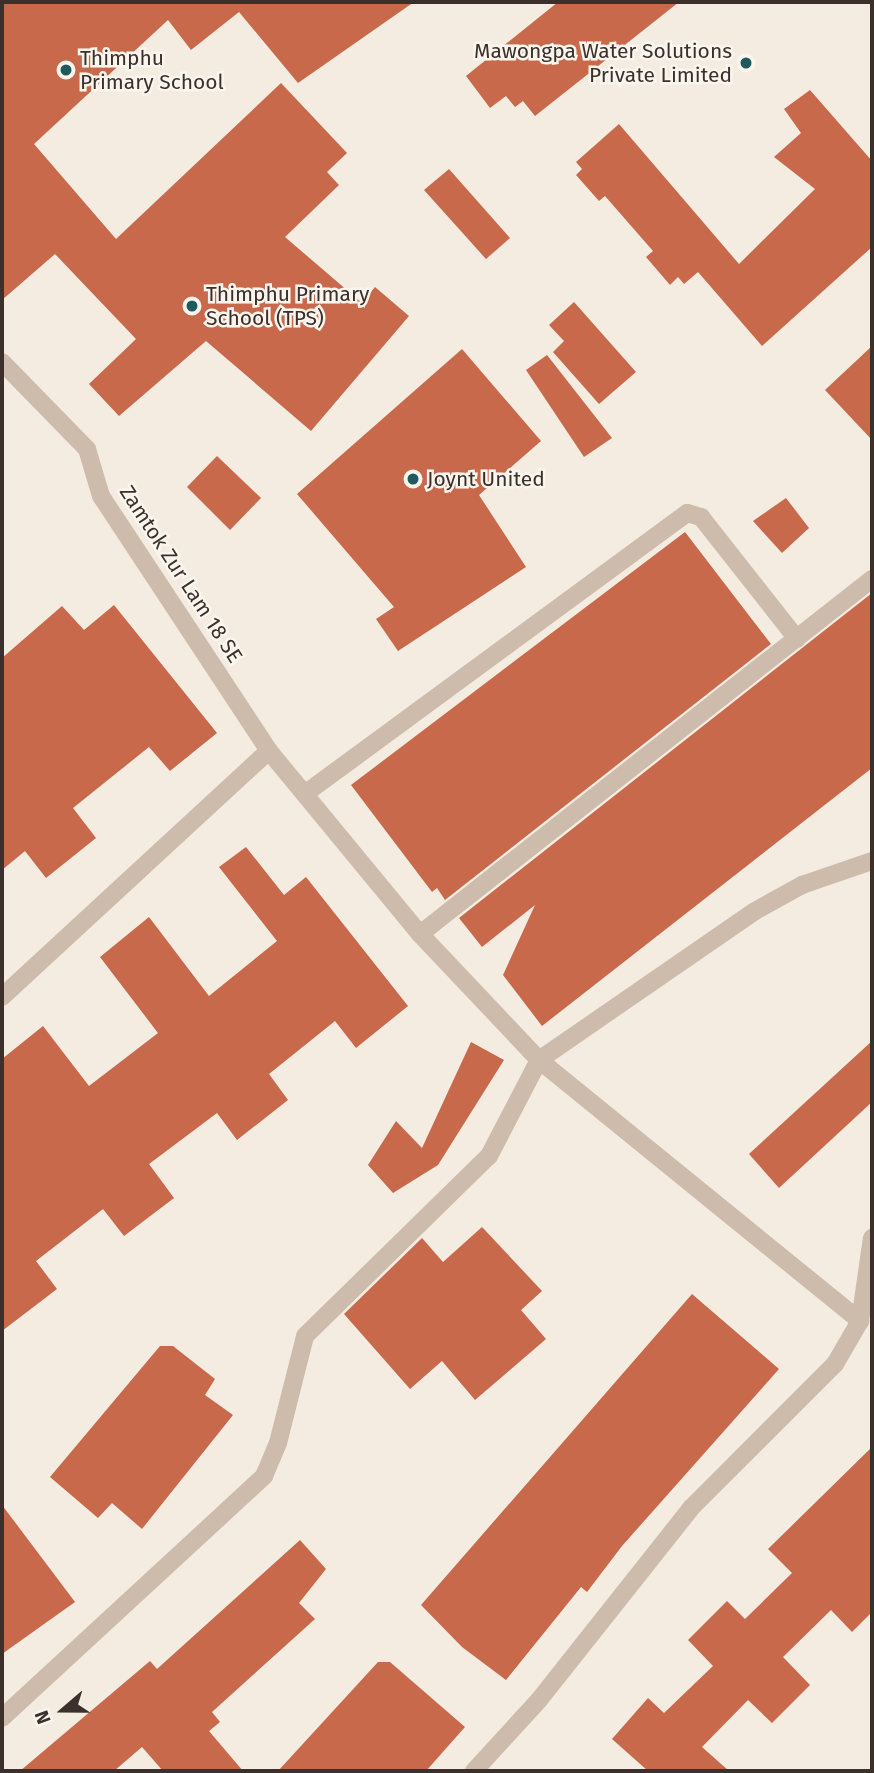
<!DOCTYPE html>
<style>
body{margin:0}
#map{position:relative;width:874px;height:1773px;overflow:hidden;background:#f4ebe1;font-family:"Fira Sans",sans-serif}
div>[style]{position:absolute}
.building>*{inset:0;background:#c8694b}
.minor>*{height:18px;margin:-9px;padding:0 9px;transform-origin:9px;border-radius:9px;background:#cdbbac}
.dots>*{width:19px;height:19px;translate:-50% -50%;box-sizing:border-box;border:4px solid #fbf5ee;border-radius:50%}
span{translate:-50% -50%;white-space:nowrap;text-align:center;line-height:1.15;-webkit-text-stroke:5px #fbf5ee;paint-order:stroke}
.poi-label{font-size:21px;color:#3b302b}
.right{translate:-100% -50%;text-align:right}
.left{translate:0 -50%;text-align:left}
.street-label{font-size:21px;color:#3b302b}
.frame{position:absolute;inset:0;border:4px solid #3b302b;pointer-events:none}
.north{position:absolute;left:28px;top:1675px;width:70px;height:70px;-webkit-text-stroke:5px #fbf5ee;paint-order:stroke;rotate:250deg;font-size:19px;font-weight:700;line-height:28px;text-align:center;color:#3b302b}
.north::after{content:'';display:block;margin:auto;width:24px;height:32px;background:#3b302b;clip-path:polygon(50% 0,100% 100%,50% 72%,0 100%)}
</style>
<div id="map">
<div class="building">
<div style="clip-path:polygon(2px 2px,414px 2px,298px 83px,239px 12px,191px 50px,168px 20px,34px 144px,116px 239px,281px 83px,347px 153px,327px 172px,339px 185px,285px 237px,362px 303px,375px 287px,409px 316px,311px 431px,206px 341px,119px 416px,89px 384px,136px 339px,55px 254px,2px 300px)"></div>
<div style="clip-path:polygon(558px 2px,679px 2px,535px 116px,523px 101px,515px 107px,506px 96px,490px 108px,466px 76px)"></div>
<div style="clip-path:polygon(810px 90px,872px 161px,872px 247px,762px 346px,698px 272px,684px 284px,678px 277px,670px 285px,646px 257px,653px 251px,605px 196px,599px 201px,576px 175px,582px 169px,576px 162px,619px 124px,739px 264px,815px 189px,774px 157px,801px 133px,784px 109px)"></div>
<div style="clip-path:polygon(449px 169px,510px 238px,486px 259px,424px 190px)"></div>
<div style="clip-path:polygon(574px 302px,636px 372px,599px 404px,553px 352px,564px 341px,549px 325px)"></div>
<div style="clip-path:polygon(872px 346px,872px 440px,825px 390px)"></div>
<div style="clip-path:polygon(462px 349px,541px 441px,479px 495px,526px 567px,398px 651px,376px 619px,394px 607px,297px 494px)"></div>
<div style="clip-path:polygon(547px 355px,612px 438px,584px 457px,526px 370px)"></div>
<div style="clip-path:polygon(217px 456px,261px 498px,230px 530px,187px 487px)"></div>
<div style="clip-path:polygon(786px 498px,809px 528px,782px 553px,753px 521px)"></div>
<div style="clip-path:polygon(685px 532px,771px 644px,445px 900px,437px 888px,432px 892px,351px 785px)"></div>
<div style="clip-path:polygon(872px 593px,872px 768px,542px 1026px,503px 975px,535px 905px,482px 947px,459px 918px)"></div>
<div style="clip-path:polygon(114px 605px,217px 733px,170px 771px,149px 747px,73px 808px,96px 838px,46px 878px,25px 851px,2px 870px,2px 658px,62px 606px,84px 630px)"></div>
<div style="clip-path:polygon(246px 847px,284px 895px,306px 877px,408px 1006px,356px 1048px,335px 1021px,269px 1074px,288px 1100px,237px 1140px,217px 1113px,149px 1164px,174px 1198px,124px 1236px,103px 1209px,36px 1261px,57px 1289px,2px 1331px,2px 1059px,43px 1026px,89px 1086px,158px 1033px,100px 957px,149px 917px,209px 996px,277px 941px,219px 867px)"></div>
<div style="clip-path:polygon(872px 1041px,872px 1102px,779px 1188px,749px 1154px)"></div>
<div style="clip-path:polygon(471px 1042px,504px 1060px,438px 1165px,393px 1193px,368px 1165px,396px 1121px,422px 1148px)"></div>
<div style="clip-path:polygon(482px 1227px,542px 1291px,521px 1310px,546px 1339px,475px 1400px,442px 1361px,410px 1389px,344px 1314px,422px 1238px,443px 1262px)"></div>
<div style="clip-path:polygon(692px 1294px,779px 1369px,622px 1546px,587px 1592px,581px 1587px,506px 1680px,462px 1647px,421px 1605px)"></div>
<div style="clip-path:polygon(160px 1346px,173px 1346px,215px 1379px,205px 1395px,233px 1415px,142px 1529px,112px 1503px,98px 1518px,50px 1477px)"></div>
<div style="clip-path:polygon(872px 1447px,872px 1612px,852px 1632px,831px 1610px,783px 1657px,810px 1685px,772px 1723px,748px 1700px,702px 1747px,729px 1771px,648px 1771px,612px 1739px,648px 1698px,664px 1713px,713px 1666px,688px 1640px,727px 1601px,745px 1619px,792px 1573px,768px 1549px)"></div>
<div style="clip-path:polygon(2px 1505px,75px 1602px,2px 1654px)"></div>
<div style="clip-path:polygon(300px 1540px,326px 1569px,299px 1603px,315px 1619px,212px 1712px,220px 1722px,209px 1731px,243px 1771px,163px 1771px,142px 1747px,114px 1771px,20px 1771px,150px 1661px,157px 1669px)"></div>
<div style="clip-path:polygon(378px 1662px,390px 1662px,465px 1727px,426px 1771px,278px 1771px)"></div>
</div>
<div class="minor">
<div style="left:2px;top:362px;width:122px;rotate:45.7deg"></div>
<div style="left:87px;top:449px;width:49px;rotate:73.4deg"></div>
<div style="left:101px;top:496px;width:305px;rotate:56.6deg"></div>
<div style="left:269px;top:751px;width:237px;rotate:50.5deg"></div>
<div style="left:420px;top:934px;width:173px;rotate:46.6deg"></div>
<div style="left:539px;top:1060px;width:414px;rotate:39.1deg"></div>
<div style="left:306px;top:793px;width:473px;rotate:-36.3deg"></div>
<div style="left:687px;top:513px;width:15px;rotate:16deg"></div>
<div style="left:701px;top:517px;width:155px;rotate:51.8deg"></div>
<div style="left:420px;top:934px;width:575px;rotate:-38.15deg"></div>
<div style="left:2px;top:997px;width:363px;rotate:-42.7deg"></div>
<div style="left:2px;top:1718px;width:357px;rotate:-42.7deg"></div>
<div style="left:264px;top:1476px;width:36px;rotate:-67deg"></div>
<div style="left:278px;top:1443px;width:110px;rotate:-75.8deg"></div>
<div style="left:305px;top:1336px;width:257px;rotate:-44.4deg"></div>
<div style="left:489px;top:1156px;width:108px;rotate:-62.5deg"></div>
<div style="left:539px;top:1060px;width:262px;rotate:-34.6deg"></div>
<div style="left:755px;top:911px;width:54px;rotate:-29deg"></div>
<div style="left:802px;top:885px;width:74px;rotate:-18.9deg"></div>
<div style="left:474px;top:1771px;width:96px;rotate:-47.5deg"></div>
<div style="left:539px;top:1700px;width:246px;rotate:-51.6deg"></div>
<div style="left:692px;top:1507px;width:202px;rotate:-45deg"></div>
<div style="left:835px;top:1364px;width:50px;rotate:-59.8deg"></div>
<div style="left:860px;top:1321px;width:84px;rotate:-81.8deg"></div>
</div>
<div class="dots">
<div style="left:746px;top:63px;background:#1f5a5e"></div>
<div style="left:66px;top:70px;background:#1f5a5e"></div>
<div style="left:192px;top:306px;background:#1f5a5e"></div>
<div style="left:413px;top:479px;background:#1f5a5e"></div>
</div>
<div class="poi-label">
<span class="right" style="left:732px;top:63px">Mawongpa Water Solutions<br>Private Limited</span>
<span class="left" style="left:80px;top:70px">Thimphu<br>Primary School</span>
<span class="left" style="left:206px;top:306px">Thimphu Primary<br>School (TPS)</span>
<span class="left" style="left:427px;top:479px">Joynt United</span>
</div>
<div class="street-label">
<span style="left:181px;top:574px;rotate:57deg">Zamtok Zur Lam 18 SE</span>
</div>
<div class="frame"></div>
<div class="north">N</div>
</div>
